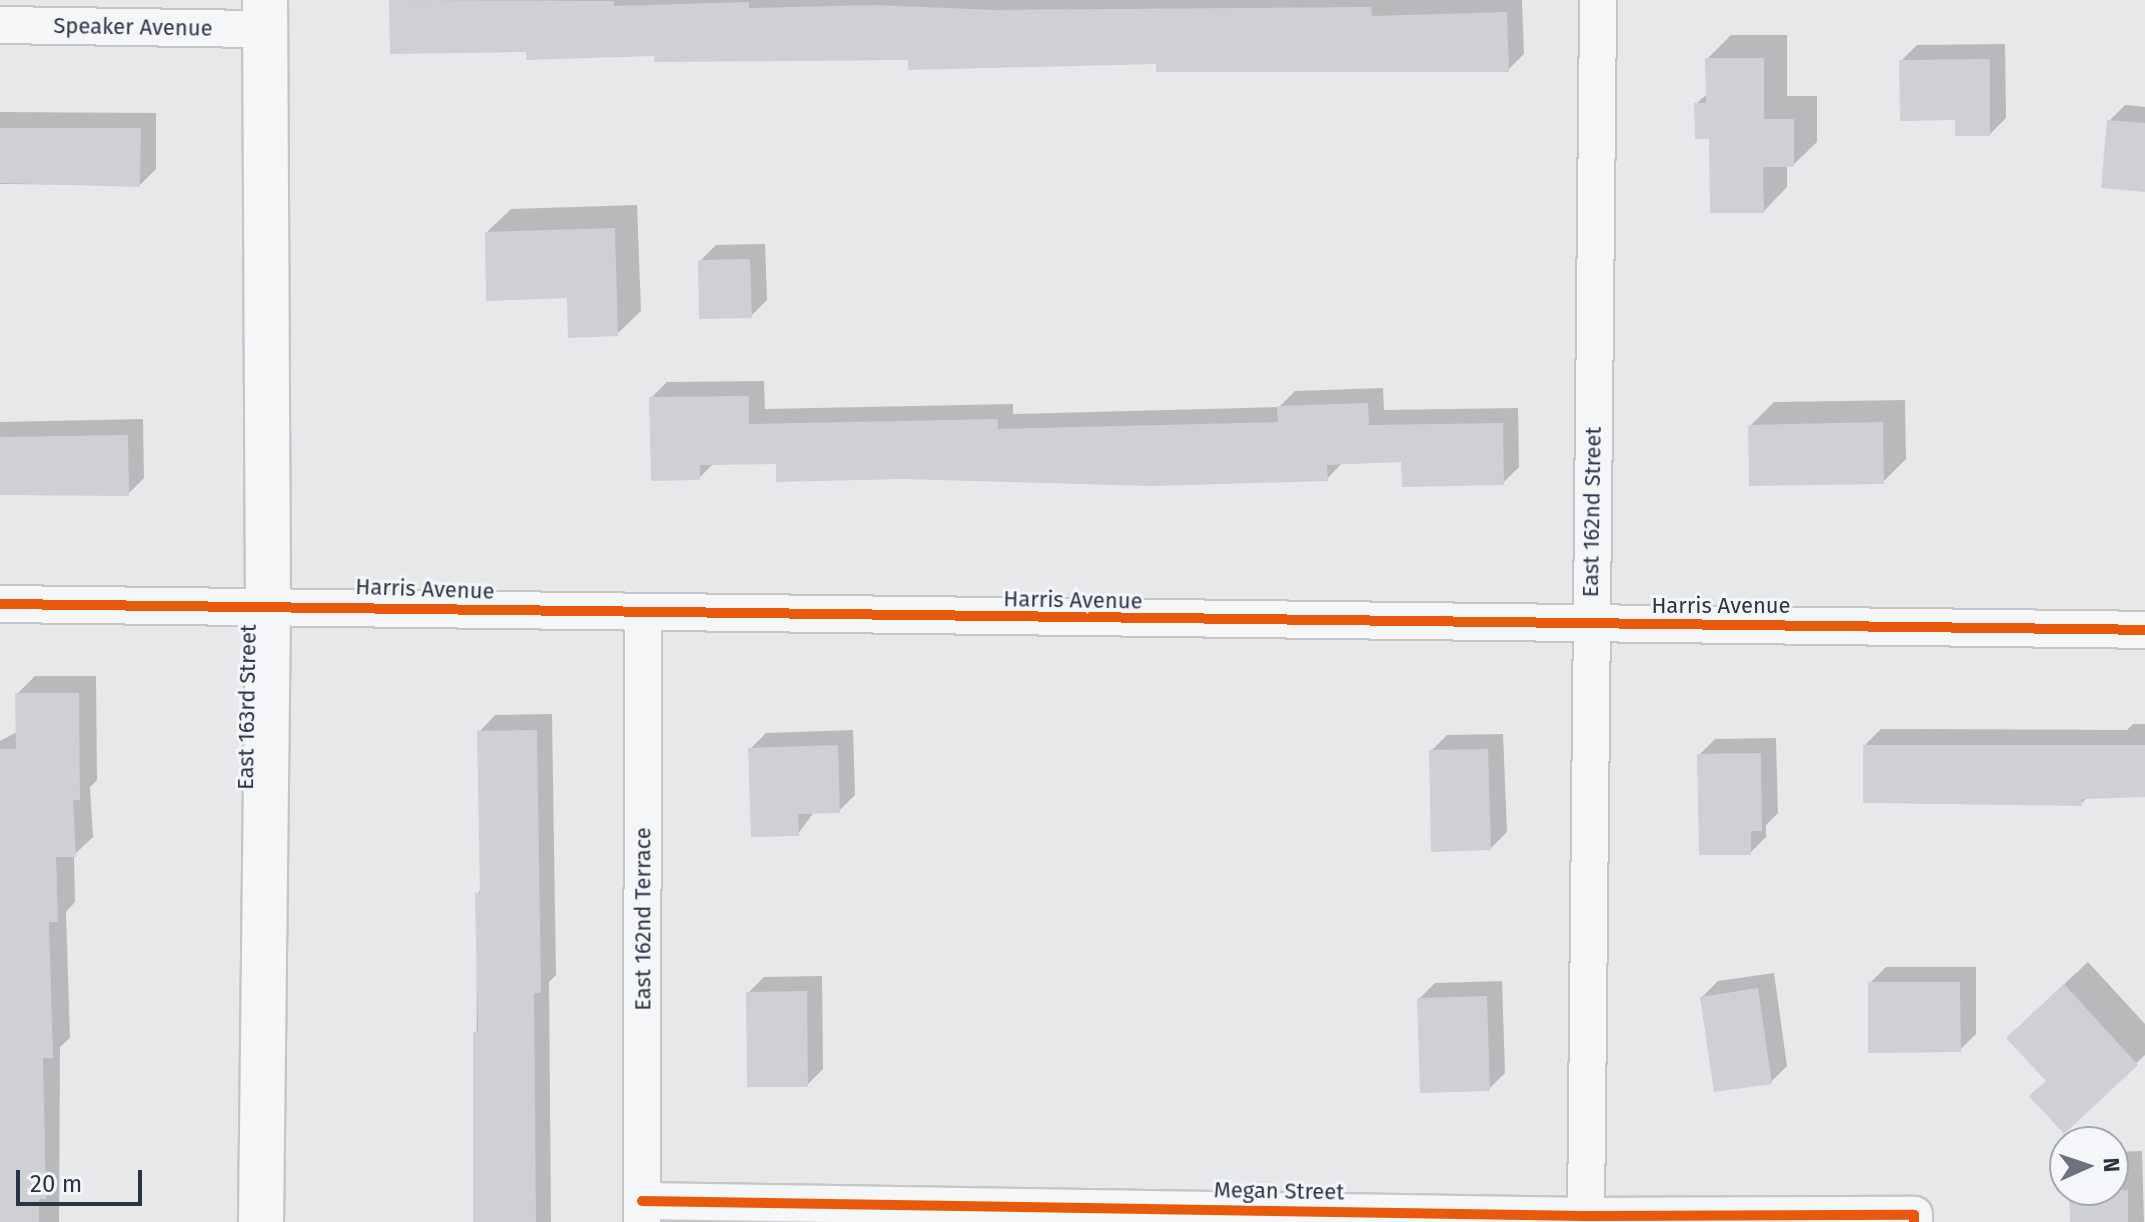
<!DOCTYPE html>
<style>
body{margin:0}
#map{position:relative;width:2145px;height:1222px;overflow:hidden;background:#e6e8ea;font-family:"Fira Sans",sans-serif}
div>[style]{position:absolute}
.shadow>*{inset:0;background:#0003}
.building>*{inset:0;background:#ced0d3}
.roads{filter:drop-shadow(2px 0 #c4c6c8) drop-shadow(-2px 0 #c4c6c8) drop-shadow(0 2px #c4c6c8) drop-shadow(0 -2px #c4c6c8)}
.minor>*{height:36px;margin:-18px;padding:0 18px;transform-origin:18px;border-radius:18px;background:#f5f6f7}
.tertiary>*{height:44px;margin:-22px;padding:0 22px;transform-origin:22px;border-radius:22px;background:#f5f6f7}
.cycleway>*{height:10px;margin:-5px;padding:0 5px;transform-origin:5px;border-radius:5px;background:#e8590c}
span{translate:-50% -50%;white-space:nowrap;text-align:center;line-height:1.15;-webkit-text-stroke:6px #f4f6f9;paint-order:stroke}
.street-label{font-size:22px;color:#2b3445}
.north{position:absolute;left:2049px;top:1126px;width:80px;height:80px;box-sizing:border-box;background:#f4f6f9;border:2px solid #a4a8b1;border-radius:50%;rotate:87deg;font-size:22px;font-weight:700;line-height:32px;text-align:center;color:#2b3445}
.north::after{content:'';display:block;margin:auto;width:28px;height:36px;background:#6c737f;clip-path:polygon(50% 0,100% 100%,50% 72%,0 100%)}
.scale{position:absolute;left:16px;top:1170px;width:126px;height:36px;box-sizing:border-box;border:4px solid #2b3445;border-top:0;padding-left:10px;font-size:24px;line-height:28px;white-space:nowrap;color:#2b3445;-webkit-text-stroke:6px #f4f6f9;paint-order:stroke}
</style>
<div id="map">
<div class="shadow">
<div style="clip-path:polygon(391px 0,1522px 0,1524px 54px,1508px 70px,528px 50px,392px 52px)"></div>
<div style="clip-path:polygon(1731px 35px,1787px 35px,1787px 96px,1817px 96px,1817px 142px,1793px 165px,1787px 165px,1787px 187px,1764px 211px,1711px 137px,1696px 104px,1708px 93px,1707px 59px)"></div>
<div style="clip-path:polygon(2005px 44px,2006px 118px,1990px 134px,1957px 118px,1901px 61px,1917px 45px)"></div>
<div style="clip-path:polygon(2125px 105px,2145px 107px,2145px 190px,2109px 121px)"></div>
<div style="clip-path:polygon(0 112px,156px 113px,156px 169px,140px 185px,0 184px)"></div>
<div style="clip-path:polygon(637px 205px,641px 311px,617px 334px,487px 232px,511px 209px)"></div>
<div style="clip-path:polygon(765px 244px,767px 300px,751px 316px,700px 261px,716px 245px)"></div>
<div style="clip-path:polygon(764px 381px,765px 409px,1013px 404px,1013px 414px,1279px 407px,1295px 391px,1383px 388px,1384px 410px,1518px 408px,1519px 467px,1503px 483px,1403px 460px,1343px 462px,1327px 479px,778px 462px,714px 463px,699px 478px,651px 398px,667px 382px)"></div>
<div style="clip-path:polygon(1905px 400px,1906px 459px,1883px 482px,1750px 426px,1774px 402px)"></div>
<div style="clip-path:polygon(143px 419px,144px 478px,128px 494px,0 495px,0 422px)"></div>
<div style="clip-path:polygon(35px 676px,96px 676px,97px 780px,90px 787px,93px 837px,74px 855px,75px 902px,66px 912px,70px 1038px,60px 1047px,59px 1222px,0 1222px,0 741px,17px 732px,17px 694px)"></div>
<div style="clip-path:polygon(552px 714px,556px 975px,549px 982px,551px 1222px,476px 1222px,477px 894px,482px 888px,480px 731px,495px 715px)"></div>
<div style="clip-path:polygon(2133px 724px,2145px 724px,2145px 795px,2088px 796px,2081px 804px,1865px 745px,1881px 729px,2127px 730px)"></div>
<div style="clip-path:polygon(853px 730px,855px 795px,839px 811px,814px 812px,798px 834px,750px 749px,766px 733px)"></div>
<div style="clip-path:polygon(1503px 734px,1507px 832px,1491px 848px,1431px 751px,1447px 735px)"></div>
<div style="clip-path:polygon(1776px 738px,1778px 813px,1766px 825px,1766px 837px,1750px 853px,1699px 755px,1715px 739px)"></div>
<div style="clip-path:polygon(2088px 962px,2145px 1024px,2145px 1055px,2064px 1131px,2032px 1014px)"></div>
<div style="clip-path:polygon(1886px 967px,1976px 967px,1976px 1034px,1960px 1050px,1870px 983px)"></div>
<div style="clip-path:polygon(1774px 973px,1787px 1066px,1771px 1082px,1702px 997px,1718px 981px)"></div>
<div style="clip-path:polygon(822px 976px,823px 1069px,807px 1085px,748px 993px,764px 977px)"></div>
<div style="clip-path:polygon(1502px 981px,1505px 1073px,1489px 1089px,1419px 999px,1435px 983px)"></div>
<div style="clip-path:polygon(2142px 1151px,2144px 1222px,2072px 1222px,2071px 1190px,2113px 1190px,2113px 1152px)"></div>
</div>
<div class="building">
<div style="clip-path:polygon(389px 0,614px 1px,614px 6px,749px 2px,749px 8px,874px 5px,996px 10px,1371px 7px,1372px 16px,1507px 12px,1509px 72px,1156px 72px,1156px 64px,908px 70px,908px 60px,654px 62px,654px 56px,526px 60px,526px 52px,390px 54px)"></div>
<div style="clip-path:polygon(1705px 58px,1764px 58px,1764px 119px,1794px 119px,1794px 167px,1763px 167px,1764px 213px,1710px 213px,1709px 139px,1695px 139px,1694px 103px,1706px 103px)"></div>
<div style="clip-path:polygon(1990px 59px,1990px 136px,1955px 136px,1955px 120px,1900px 121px,1899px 60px)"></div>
<div style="clip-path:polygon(2107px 120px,2145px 123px,2145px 192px,2101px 188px)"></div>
<div style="clip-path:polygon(0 128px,141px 128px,140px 187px,0 183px)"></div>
<div style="clip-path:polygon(615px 228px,618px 336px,568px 338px,567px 298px,486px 301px,485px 232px)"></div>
<div style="clip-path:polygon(750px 259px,752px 318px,699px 319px,698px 260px)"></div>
<div style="clip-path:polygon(749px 396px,749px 424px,998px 419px,998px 429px,1278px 422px,1277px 406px,1368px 403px,1369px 425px,1503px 423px,1504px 485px,1402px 487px,1401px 462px,1327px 465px,1328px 481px,1153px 486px,903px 479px,776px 482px,776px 464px,700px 465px,700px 480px,651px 481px,649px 397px)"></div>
<div style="clip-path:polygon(1883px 422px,1884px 484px,1749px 486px,1748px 425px)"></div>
<div style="clip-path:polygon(128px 435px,129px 496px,0 495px,0 437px)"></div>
<div style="clip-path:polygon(15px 693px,79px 693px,80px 800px,73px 800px,76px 857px,56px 857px,58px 922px,49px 922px,53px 1058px,43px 1058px,46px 1199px,39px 1199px,39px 1222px,0 1222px,0 749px,16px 749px)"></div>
<div style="clip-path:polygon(537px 730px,541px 993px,534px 993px,536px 1222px,473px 1222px,473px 1032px,478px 1032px,475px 893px,480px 893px,477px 731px)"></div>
<div style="clip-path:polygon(838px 745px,840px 813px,798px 814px,799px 836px,751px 837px,748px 748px)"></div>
<div style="clip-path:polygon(1863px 745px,2145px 745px,2145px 797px,2082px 799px,2082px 806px,1863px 803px)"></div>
<div style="clip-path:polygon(1488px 749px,1491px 850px,1431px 852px,1429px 750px)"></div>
<div style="clip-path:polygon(1761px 753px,1762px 831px,1751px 831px,1751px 855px,1699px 855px,1697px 754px)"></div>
<div style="clip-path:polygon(1868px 982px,1960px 982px,1961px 1052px,1868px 1053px)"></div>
<div style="clip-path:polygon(2064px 984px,2138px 1065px,2064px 1134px,2029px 1096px,2046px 1081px,2006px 1038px)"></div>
<div style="clip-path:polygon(1758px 988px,1772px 1084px,1714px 1092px,1700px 997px)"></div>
<div style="clip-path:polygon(807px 991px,808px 1087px,747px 1087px,746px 992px)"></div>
<div style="clip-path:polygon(1487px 996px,1490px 1091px,1420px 1093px,1417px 998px)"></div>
<div style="clip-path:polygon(2069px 1190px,2128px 1190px,2128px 1222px,2070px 1222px)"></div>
</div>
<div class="roads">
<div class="minor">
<div style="left:0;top:25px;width:265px;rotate:0.9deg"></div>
<div style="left:0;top:604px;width:2145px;rotate:0.69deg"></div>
<div style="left:642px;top:1201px;width:944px;rotate:0.91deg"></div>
<div style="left:1586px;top:1216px;width:328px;rotate:-0.2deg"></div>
<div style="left:1914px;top:1215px;width:7px;rotate:90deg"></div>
<div style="left:1586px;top:1216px;width:1216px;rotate:-89.43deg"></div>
<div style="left:642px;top:1222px;width:607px;rotate:-89.91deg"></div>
</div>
<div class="tertiary">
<div style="left:261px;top:1222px;width:617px;rotate:-89.35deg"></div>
<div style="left:268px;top:605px;width:605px;rotate:-90.28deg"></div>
</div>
</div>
<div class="cycleway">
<div style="left:0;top:604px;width:2145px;rotate:0.69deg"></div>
<div style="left:642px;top:1201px;width:944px;rotate:0.91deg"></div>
<div style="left:1586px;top:1216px;width:328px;rotate:-0.2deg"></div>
<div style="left:1914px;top:1215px;width:7px;rotate:90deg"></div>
</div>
<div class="street-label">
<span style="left:133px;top:27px;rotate:1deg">Speaker Avenue</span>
<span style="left:1592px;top:512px;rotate:-89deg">East 162nd Street</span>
<span style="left:425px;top:589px;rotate:2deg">Harris Avenue</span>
<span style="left:1073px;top:600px;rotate:1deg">Harris Avenue</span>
<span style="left:1721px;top:606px">Harris Avenue</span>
<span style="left:247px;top:707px;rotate:-89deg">East 163rd Street</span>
<span style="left:643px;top:919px;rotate:-90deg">East 162nd Terrace</span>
<span style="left:1279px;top:1191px;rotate:1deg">Megan Street</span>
</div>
<div class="north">N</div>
<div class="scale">20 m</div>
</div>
